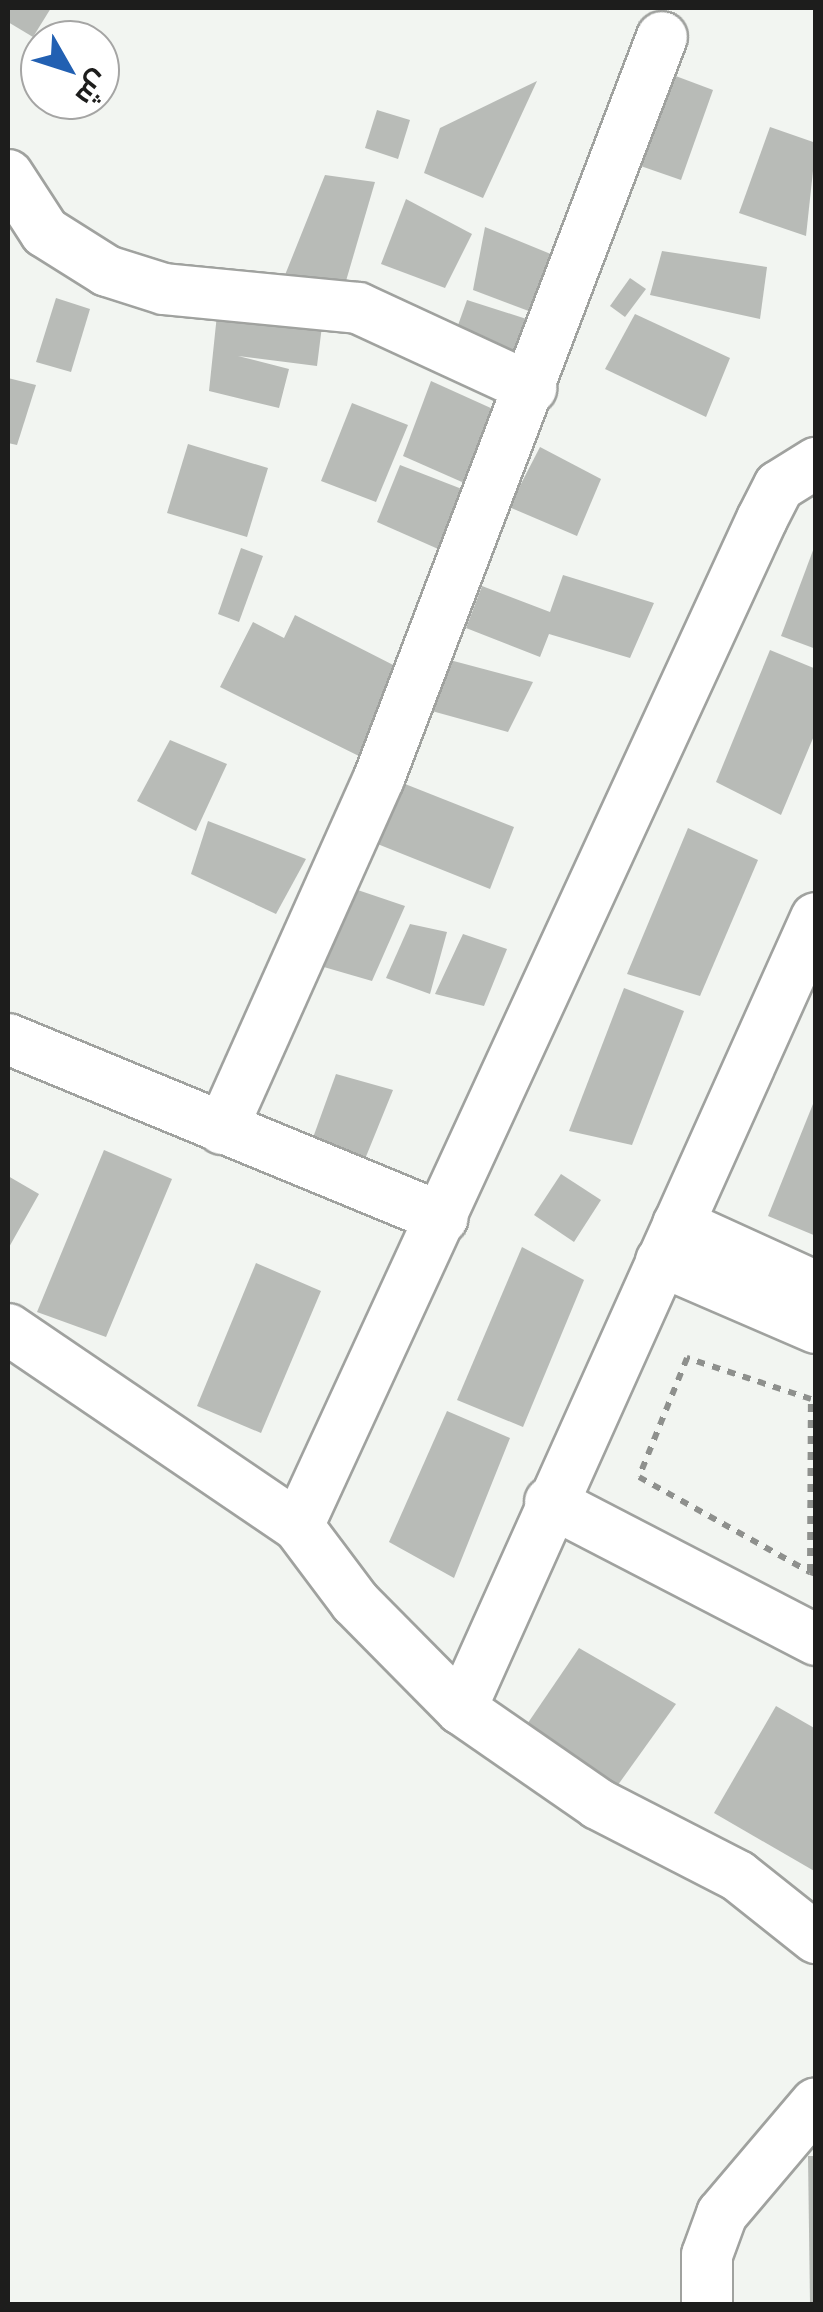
<!DOCTYPE html>
<meta charset="utf-8">
<style>
body{margin:0}
#map{position:relative;width:823px;height:2312px;overflow:hidden;background:#f2f5f1;font-family:"Sofia Sans Condensed",Cairo,sans-serif}
div>[style]{position:absolute}
.building>*{inset:0;background:#b8bbb7}
.path>*{height:6px;margin-top:-3px;transform-origin:0;background:repeating-linear-gradient(90deg,#8e908d 0 8px,transparent 0 16px)}
.roads{filter:drop-shadow(2px 0 #a0a29f) drop-shadow(-2px 0 #a0a29f) drop-shadow(0 2px #a0a29f) drop-shadow(0 -2px #a0a29f)}
.minor>*{height:50px;margin:-25px;padding:0 25px;transform-origin:25px;border-radius:25px;background:#fff}
span{translate:-50% -50%;white-space:nowrap;text-align:center;line-height:1.15;-webkit-text-stroke:9px #fff;paint-order:stroke}
.frame{position:absolute;inset:0;border:10px solid #1d1d1c;pointer-events:none}
.north{position:absolute;left:20px;top:20px;width:100px;height:100px;box-sizing:border-box;background:#fff;border:2px solid #a5a5a4;border-radius:50%;rotate:129deg;font-size:28px;font-weight:700;line-height:40px;text-align:center;color:#1d1d1c}
.north::after{content:'';display:block;margin:auto;width:35px;height:45px;background:#2260b2;clip-path:polygon(50% 0,100% 100%,50% 72%,0 100%)}
</style>
<div id="map">
<div class="building">
<div style="clip-path:polygon(8px 8px,51px 8px,33px 37px,8px 22px)"></div>
<div style="clip-path:polygon(665px 72px,713px 90px,681px 180px,632px 163px)"></div>
<div style="clip-path:polygon(537px 81px,483px 198px,424px 173px,440px 128px)"></div>
<div style="clip-path:polygon(377px 110px,410px 120px,398px 159px,365px 148px)"></div>
<div style="clip-path:polygon(770px 127px,816px 143px,806px 236px,739px 213px)"></div>
<div style="clip-path:polygon(325px 175px,375px 182px,341px 298px,285px 275px)"></div>
<div style="clip-path:polygon(406px 199px,472px 234px,445px 288px,381px 264px)"></div>
<div style="clip-path:polygon(485px 227px,558px 257px,534px 313px,473px 290px)"></div>
<div style="clip-path:polygon(662px 251px,767px 267px,760px 319px,650px 295px)"></div>
<div style="clip-path:polygon(630px 278px,646px 289px,625px 317px,610px 306px)"></div>
<div style="clip-path:polygon(56px 298px,90px 309px,71px 372px,36px 362px)"></div>
<div style="clip-path:polygon(467px 300px,542px 324px,522px 369px,452px 342px)"></div>
<div style="clip-path:polygon(218px 305px,323px 318px,317px 366px,238px 356px,289px 369px,279px 408px,209px 391px)"></div>
<div style="clip-path:polygon(635px 314px,730px 358px,706px 417px,605px 369px)"></div>
<div style="clip-path:polygon(8px 378px,36px 385px,17px 445px,8px 443px)"></div>
<div style="clip-path:polygon(431px 381px,504px 414px,471px 486px,403px 456px)"></div>
<div style="clip-path:polygon(352px 403px,408px 425px,376px 502px,321px 481px)"></div>
<div style="clip-path:polygon(188px 444px,268px 468px,247px 537px,167px 513px)"></div>
<div style="clip-path:polygon(540px 447px,601px 479px,577px 536px,509px 507px)"></div>
<div style="clip-path:polygon(400px 465px,467px 491px,445px 552px,377px 522px)"></div>
<div style="clip-path:polygon(815px 545px,816px 545px,816px 649px,781px 636px)"></div>
<div style="clip-path:polygon(241px 548px,263px 556px,239px 622px,218px 614px)"></div>
<div style="clip-path:polygon(563px 575px,654px 603px,630px 658px,549px 634px,540px 657px,466px 628px,482px 586px,550px 612px)"></div>
<div style="clip-path:polygon(295px 615px,407px 672px,375px 764px,220px 687px,253px 622px,284px 638px)"></div>
<div style="clip-path:polygon(770px 650px,816px 669px,816px 731px,781px 815px,716px 782px)"></div>
<div style="clip-path:polygon(431px 655px,533px 682px,508px 732px,410px 705px)"></div>
<div style="clip-path:polygon(170px 740px,227px 764px,196px 831px,137px 801px)"></div>
<div style="clip-path:polygon(395px 780px,514px 827px,490px 889px,370px 841px)"></div>
<div style="clip-path:polygon(208px 821px,306px 859px,276px 914px,191px 874px)"></div>
<div style="clip-path:polygon(688px 828px,758px 860px,700px 996px,627px 974px)"></div>
<div style="clip-path:polygon(337px 883px,405px 906px,372px 981px,310px 963px)"></div>
<div style="clip-path:polygon(410px 924px,447px 932px,430px 994px,386px 978px)"></div>
<div style="clip-path:polygon(463px 934px,507px 949px,484px 1006px,435px 994px)"></div>
<div style="clip-path:polygon(624px 988px,684px 1011px,632px 1145px,569px 1131px)"></div>
<div style="clip-path:polygon(336px 1074px,393px 1090px,363px 1164px,310px 1146px)"></div>
<div style="clip-path:polygon(815px 1099px,816px 1099px,816px 1236px,768px 1216px)"></div>
<div style="clip-path:polygon(104px 1150px,172px 1179px,106px 1337px,37px 1312px)"></div>
<div style="clip-path:polygon(561px 1174px,601px 1200px,574px 1242px,534px 1215px)"></div>
<div style="clip-path:polygon(8px 1176px,39px 1194px,8px 1249px)"></div>
<div style="clip-path:polygon(522px 1247px,584px 1280px,523px 1427px,457px 1400px)"></div>
<div style="clip-path:polygon(256px 1263px,321px 1291px,261px 1433px,197px 1406px)"></div>
<div style="clip-path:polygon(447px 1411px,510px 1438px,454px 1578px,389px 1542px)"></div>
<div style="clip-path:polygon(579px 1648px,676px 1704px,605px 1803px,517px 1739px)"></div>
<div style="clip-path:polygon(776px 1706px,816px 1729px,816px 1872px,714px 1813px)"></div>
<div style="clip-path:polygon(808px 2156px,816px 2156px,816px 2304px,810px 2304px)"></div>
</div>
<div class="path">
<div style="left:810px;top:1572px;width:173px;rotate:-89.7deg"></div>
<div style="left:811px;top:1399px;width:131px;rotate:-161.7deg"></div>
<div style="left:687px;top:1358px;width:128px;rotate:112deg"></div>
<div style="left:639px;top:1477px;width:196px;rotate:29.1deg"></div>
<div style="left:810px;top:1572px;width:6px;rotate:18deg"></div>
</div>
<div class="roads">
<div class="minor">
<div style="left:8px;top:175px;width:68px;rotate:57deg"></div>
<div style="left:45px;top:232px;width:73px;rotate:32.2deg"></div>
<div style="left:107px;top:271px;width:60px;rotate:17.5deg"></div>
<div style="left:164px;top:289px;width:195px;rotate:5.6deg"></div>
<div style="left:358px;top:308px;width:191px;rotate:24.8deg"></div>
<div style="left:8px;top:1039px;width:470px;rotate:22.4deg"></div>
<div style="left:222px;top:1129px;width:385px;rotate:-65.9deg"></div>
<div style="left:379px;top:778px;width:793px;rotate:-69.1deg"></div>
<div style="left:678px;top:1224px;width:152px;rotate:24.5deg"></div>
<div style="left:661px;top:1261px;width:169px;rotate:23.4deg"></div>
<div style="left:8px;top:1329px;width:351px;rotate:34.2deg"></div>
<div style="left:298px;top:1526px;width:95px;rotate:53.1deg"></div>
<div style="left:355px;top:1602px;width:151px;rotate:45.3deg"></div>
<div style="left:461px;top:1709px;width:167px;rotate:34.7deg"></div>
<div style="left:598px;top:1804px;width:157px;rotate:27.2deg"></div>
<div style="left:738px;top:1876px;width:100px;rotate:38.5deg"></div>
<div style="left:550px;top:1502px;width:300px;rotate:27.4deg"></div>
<div style="left:298px;top:1526px;width:1109px;rotate:-65.26deg"></div>
<div style="left:762px;top:519px;width:37px;rotate:-63deg"></div>
<div style="left:779px;top:486px;width:44px;rotate:-31.9deg"></div>
<div style="left:461px;top:1709px;width:867px;rotate:-65.83deg"></div>
<div style="left:707px;top:2304px;width:49px;rotate:-90deg"></div>
<div style="left:707px;top:2255px;width:44px;rotate:-69.9deg"></div>
<div style="left:722px;top:2214px;width:145px;rotate:-49.7deg"></div>
</div>
</div>
<div class="frame"></div>
<div class="north">ش</div>
</div>
